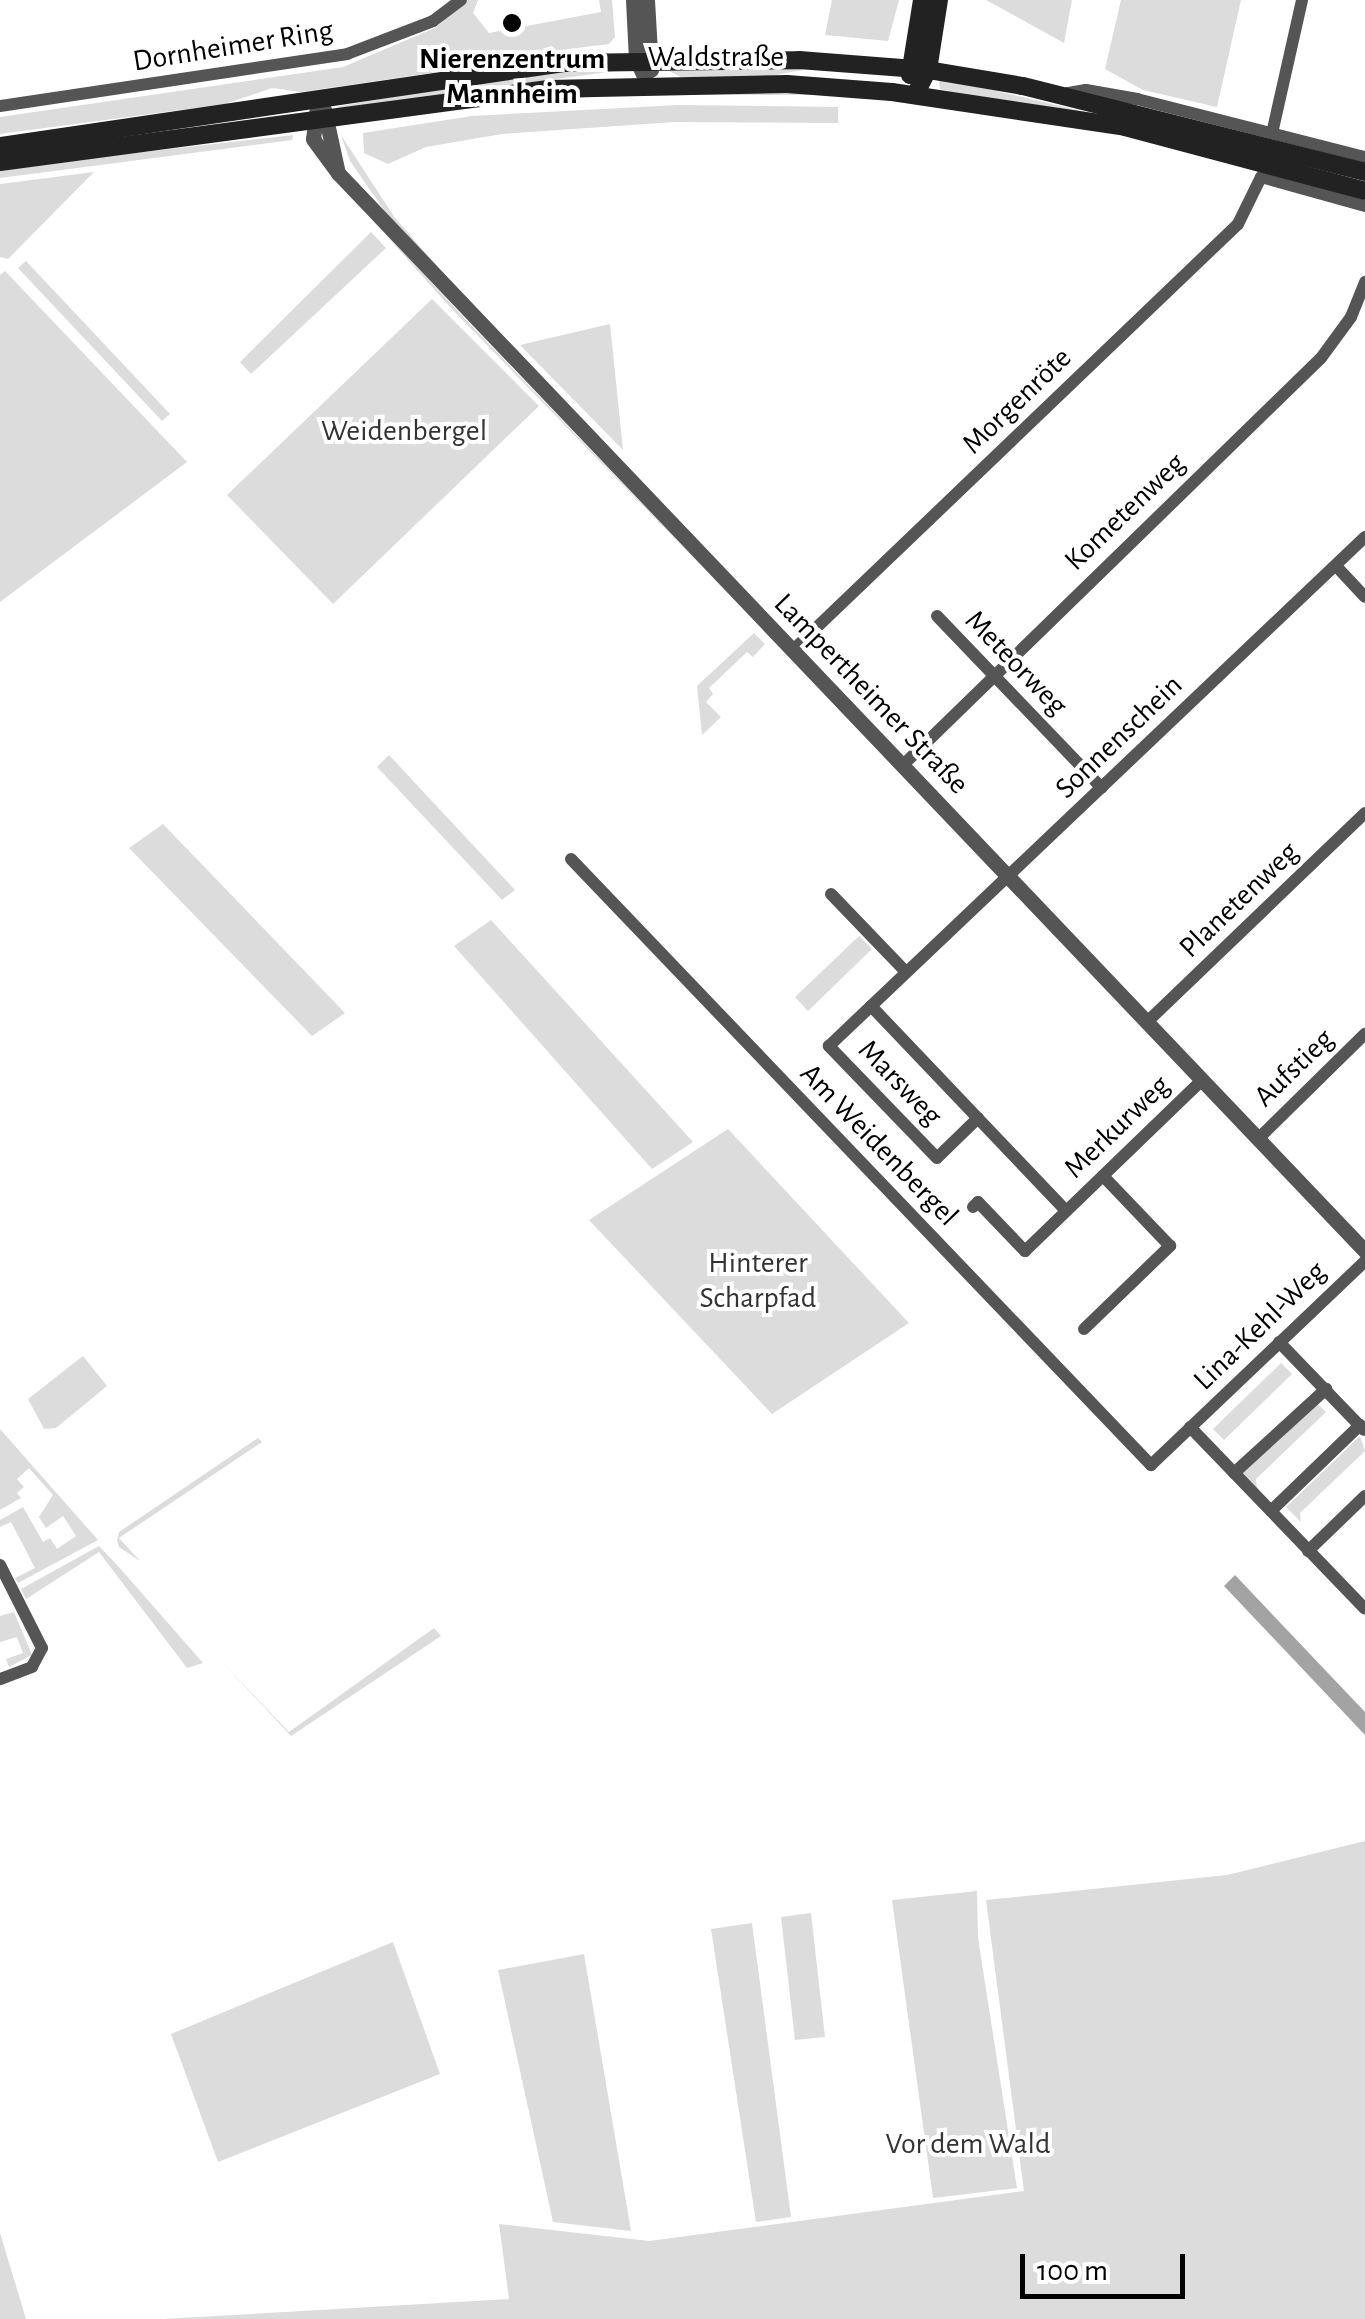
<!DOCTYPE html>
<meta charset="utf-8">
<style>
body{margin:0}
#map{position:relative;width:1365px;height:2319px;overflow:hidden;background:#fff;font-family:"Alegreya Sans",sans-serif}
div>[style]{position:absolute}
.green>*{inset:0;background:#dcdcdc}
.water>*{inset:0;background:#a3a3a3}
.minor>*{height:12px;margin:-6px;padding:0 6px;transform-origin:6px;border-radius:6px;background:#555}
.tertiary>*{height:15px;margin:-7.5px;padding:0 7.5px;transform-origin:7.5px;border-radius:7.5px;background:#555}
.secondary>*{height:18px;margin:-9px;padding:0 9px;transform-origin:9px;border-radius:9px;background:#222}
.dots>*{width:28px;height:28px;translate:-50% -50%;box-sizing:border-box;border:5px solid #fff;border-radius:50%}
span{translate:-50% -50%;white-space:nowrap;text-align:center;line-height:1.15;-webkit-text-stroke:8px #fff;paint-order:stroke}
.street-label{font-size:30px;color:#000}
.poi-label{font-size:30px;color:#000;font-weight:700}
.park-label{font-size:30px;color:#333}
.scale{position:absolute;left:1020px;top:2254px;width:165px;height:45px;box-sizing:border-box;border:5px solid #000;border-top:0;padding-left:12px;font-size:30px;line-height:35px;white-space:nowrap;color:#000;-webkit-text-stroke:8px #fff;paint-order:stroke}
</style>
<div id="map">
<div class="green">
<div style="clip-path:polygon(468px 0,478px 0,473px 13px,489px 33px,601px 12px,599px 0,612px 0,615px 37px,609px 44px,458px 63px,458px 69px,301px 92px,272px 88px,225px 104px,0 134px,0 117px,343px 67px,435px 28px)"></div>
<div style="clip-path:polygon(832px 0,899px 0,888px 41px,825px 35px)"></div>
<div style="clip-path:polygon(986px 0,1072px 0,1064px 43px,1017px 17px)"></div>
<div style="clip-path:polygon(1121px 0,1241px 0,1217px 107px,1143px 90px,1105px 69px)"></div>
<div style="clip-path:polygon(823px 66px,765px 77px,681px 77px,661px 67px)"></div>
<div style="clip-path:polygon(558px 68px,629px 69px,332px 110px,340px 106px)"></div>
<div style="clip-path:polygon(938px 77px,1365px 178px,1365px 185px,940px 89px)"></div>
<div style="clip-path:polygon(714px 89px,847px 95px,611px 95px,374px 117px,522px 99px)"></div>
<div style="clip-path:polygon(678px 105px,838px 107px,838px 123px,675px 122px,502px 134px,426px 147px,388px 164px,364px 153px,363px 133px,472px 116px)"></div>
<div style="clip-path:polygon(293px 135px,292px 140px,0 178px,0 168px)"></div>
<div style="clip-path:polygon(341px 135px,395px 218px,439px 268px,395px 226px,350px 161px)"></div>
<div style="clip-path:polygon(94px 172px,8px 259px,0 257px,0 184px)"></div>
<div style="clip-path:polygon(353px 198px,469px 323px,749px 615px,450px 307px)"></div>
<div style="clip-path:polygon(371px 232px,386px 248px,251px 374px,240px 362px)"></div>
<div style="clip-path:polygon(26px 261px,170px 414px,162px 421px,18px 268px)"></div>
<div style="clip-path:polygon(5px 271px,187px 462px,0 602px,0 275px)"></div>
<div style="clip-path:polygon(432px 299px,539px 406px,333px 604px,227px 495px)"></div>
<div style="clip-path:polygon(610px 324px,623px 450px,520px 345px)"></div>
<div style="clip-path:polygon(754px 633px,765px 644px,753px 657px,747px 652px,709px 688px,713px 694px,706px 702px,721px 717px,702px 735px,697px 686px)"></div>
<div style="clip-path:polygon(389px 755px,515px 890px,502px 900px,377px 767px)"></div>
<div style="clip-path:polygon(163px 824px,345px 1013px,312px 1036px,129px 848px)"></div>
<div style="clip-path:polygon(491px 920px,693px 1142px,652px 1169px,454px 946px)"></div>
<div style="clip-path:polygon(859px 936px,872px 949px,808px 1011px,795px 997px)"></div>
<div style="clip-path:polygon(728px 1129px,909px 1323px,772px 1414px,589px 1220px)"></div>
<div style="clip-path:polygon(83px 1356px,107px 1386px,56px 1428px,44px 1429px,28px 1399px)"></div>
<div style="clip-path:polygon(1281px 1363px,1292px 1374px,1224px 1440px,1213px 1429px)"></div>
<div style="clip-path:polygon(1316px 1402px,1326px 1412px,1256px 1479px,1257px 1488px,1242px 1473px)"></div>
<div style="clip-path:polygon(0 1429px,98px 1540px,18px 1583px,15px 1578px,35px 1568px,11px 1522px,0 1527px,0 1520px,23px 1507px,43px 1542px,50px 1538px,57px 1549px,76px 1536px,63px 1516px,46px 1528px,39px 1517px,53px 1495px,29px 1468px,17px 1479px,24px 1487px,17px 1493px,21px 1498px,0 1510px)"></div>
<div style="clip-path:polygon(1360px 1436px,1365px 1451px,1300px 1513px,1301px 1522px,1286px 1507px)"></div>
<div style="clip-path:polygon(258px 1438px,262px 1442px,119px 1538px,140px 1561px,119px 1547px,117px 1540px,119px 1532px)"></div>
<div style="clip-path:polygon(99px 1546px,118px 1566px,203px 1663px,187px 1668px,99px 1552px,26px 1599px,21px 1589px)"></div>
<div style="clip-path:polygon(14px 1612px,32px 1655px,9px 1667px,6px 1659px,23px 1653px,17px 1637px,0 1642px,0 1616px)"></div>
<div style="clip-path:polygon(434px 1628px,441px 1636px,291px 1736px,223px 1663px,289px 1732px)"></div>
<div style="clip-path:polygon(1365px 1841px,1365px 2319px,164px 2319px,509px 2299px,499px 2224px,649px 2241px,1024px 2191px,986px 1900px,1227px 1875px)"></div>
<div style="clip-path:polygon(977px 1891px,978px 1938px,1017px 2188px,933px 2198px,892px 1900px)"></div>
<div style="clip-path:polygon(811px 1913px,825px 2037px,795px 2040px,781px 1917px)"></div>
<div style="clip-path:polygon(752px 1923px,791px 2217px,756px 2222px,711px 1929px)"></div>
<div style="clip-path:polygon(393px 1942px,440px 2074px,218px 2162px,171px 2034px)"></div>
<div style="clip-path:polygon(584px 1954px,631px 2231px,553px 2222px,498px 1970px)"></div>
<div style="clip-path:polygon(0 2233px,26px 2319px,0 2319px)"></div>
</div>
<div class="water">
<div style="clip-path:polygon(1235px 1575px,1365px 1712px,1365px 1735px,1224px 1586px)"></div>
</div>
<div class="minor">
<div style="left:1063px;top:94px;width:23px;rotate:-10deg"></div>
<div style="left:1086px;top:90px;width:52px;rotate:10deg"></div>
<div style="left:1137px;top:99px;width:235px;rotate:14.3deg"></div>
<div style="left:0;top:106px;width:351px;rotate:-8.5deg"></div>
<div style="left:347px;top:54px;width:92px;rotate:-21deg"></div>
<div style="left:433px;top:21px;width:35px;rotate:-37deg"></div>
<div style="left:1273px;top:129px;width:132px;rotate:-77.3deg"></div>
<div style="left:1336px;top:566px;width:42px;rotate:46.9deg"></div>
<div style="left:937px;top:616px;width:238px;rotate:46.2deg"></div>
<div style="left:792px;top:651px;width:617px;rotate:-43.75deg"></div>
<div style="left:1238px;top:224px;width:52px;rotate:-63.9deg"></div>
<div style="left:1261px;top:177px;width:108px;rotate:15.6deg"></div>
<div style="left:902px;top:766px;width:585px;rotate:-44.24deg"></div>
<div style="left:1321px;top:358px;width:51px;rotate:-53.8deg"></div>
<div style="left:1351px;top:317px;width:38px;rotate:-68deg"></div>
<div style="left:571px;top:859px;width:839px;rotate:46.26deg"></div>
<div style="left:1151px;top:1465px;width:296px;rotate:-43.6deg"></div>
<div style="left:831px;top:894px;width:108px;rotate:46.1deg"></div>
<div style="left:871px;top:1006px;width:283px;rotate:46.4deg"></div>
<div style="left:1147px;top:1022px;width:302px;rotate:-43.8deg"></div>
<div style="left:978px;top:1118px;width:57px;rotate:135.7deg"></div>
<div style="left:937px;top:1158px;width:156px;rotate:-134deg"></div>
<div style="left:829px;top:1046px;width:739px;rotate:-43.52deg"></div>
<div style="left:1258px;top:1139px;width:150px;rotate:-44.5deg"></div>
<div style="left:973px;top:1207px;width:7px;rotate:-45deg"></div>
<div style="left:978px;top:1202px;width:68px;rotate:46.2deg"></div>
<div style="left:1025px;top:1251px;width:246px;rotate:-44deg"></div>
<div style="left:1084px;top:1329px;width:120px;rotate:-44deg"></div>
<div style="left:1170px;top:1246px;width:97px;rotate:-133.7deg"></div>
<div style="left:1279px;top:1342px;width:122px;rotate:46deg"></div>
<div style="left:1190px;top:1427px;width:252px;rotate:46.1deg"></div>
<div style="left:1234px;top:1473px;width:125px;rotate:-42.4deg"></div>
<div style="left:1271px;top:1511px;width:124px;rotate:-44deg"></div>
<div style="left:1308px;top:1551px;width:79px;rotate:-44deg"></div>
<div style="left:0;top:1565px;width:93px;rotate:63.2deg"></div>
<div style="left:42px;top:1648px;width:21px;rotate:118deg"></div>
<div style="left:32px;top:1667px;width:34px;rotate:159deg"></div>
</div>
<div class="tertiary">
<div style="left:633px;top:0;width:59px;rotate:87.1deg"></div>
<div style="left:636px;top:59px;width:26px;rotate:65deg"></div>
<div style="left:647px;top:0;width:70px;rotate:86.7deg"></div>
<div style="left:318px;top:99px;width:40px;rotate:97.1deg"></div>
<div style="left:313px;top:139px;width:42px;rotate:53.7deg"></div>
<div style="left:338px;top:173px;width:1489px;rotate:46.39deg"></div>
<div style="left:324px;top:109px;width:66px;rotate:77.7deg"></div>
</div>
<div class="secondary">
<div style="left:910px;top:75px;width:76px;rotate:-80.9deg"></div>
<div style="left:915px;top:95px;width:28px;rotate:-63deg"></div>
<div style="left:928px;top:70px;width:71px;rotate:-81.1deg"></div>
<div style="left:0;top:146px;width:570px;rotate:-8.37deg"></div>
<div style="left:564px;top:63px;width:235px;rotate:-0.7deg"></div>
<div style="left:799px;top:60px;width:129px;rotate:4.4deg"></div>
<div style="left:928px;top:70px;width:96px;rotate:9.6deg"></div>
<div style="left:1023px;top:86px;width:353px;rotate:14.1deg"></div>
<div style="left:0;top:162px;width:553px;rotate:-7.59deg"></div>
<div style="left:548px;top:89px;width:239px;rotate:-1.2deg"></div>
<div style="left:787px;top:84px;width:105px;rotate:4.4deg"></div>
<div style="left:892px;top:92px;width:236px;rotate:8.5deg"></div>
<div style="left:1125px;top:127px;width:248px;rotate:14.9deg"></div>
</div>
<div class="dots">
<div style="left:512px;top:23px;background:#000"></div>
</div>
<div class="street-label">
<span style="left:233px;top:46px;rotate:-9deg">Dornheimer Ring</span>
<span style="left:716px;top:57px">Waldstraße</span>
<span style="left:1017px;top:401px;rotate:-44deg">Morgenröte</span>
<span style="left:1125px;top:512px;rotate:-44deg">Kometenweg</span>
<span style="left:1016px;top:663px;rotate:46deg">Meteorweg</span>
<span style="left:871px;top:694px;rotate:46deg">Lampertheimer Straße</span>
<span style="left:1119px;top:737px;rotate:-44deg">Sonnenschein</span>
<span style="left:1239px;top:900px;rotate:-44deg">Planetenweg</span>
<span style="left:1294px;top:1068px;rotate:-44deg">Aufstieg</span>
<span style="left:900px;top:1083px;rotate:46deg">Marsweg</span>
<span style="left:1117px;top:1127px;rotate:-44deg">Merkurweg</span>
<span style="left:879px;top:1145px;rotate:46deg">Am Weidenbergel</span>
<span style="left:1260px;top:1326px;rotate:-44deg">Lina-Kehl-Weg</span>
</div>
<div class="poi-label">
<span style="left:512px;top:76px">Nierenzentrum<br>Mannheim</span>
</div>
<div class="park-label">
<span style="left:404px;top:431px">Weidenbergel</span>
<span style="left:758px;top:1280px">Hinterer<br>Scharpfad</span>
<span style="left:968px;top:2144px">Vor dem Wald</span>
</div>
<div class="scale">100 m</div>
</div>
